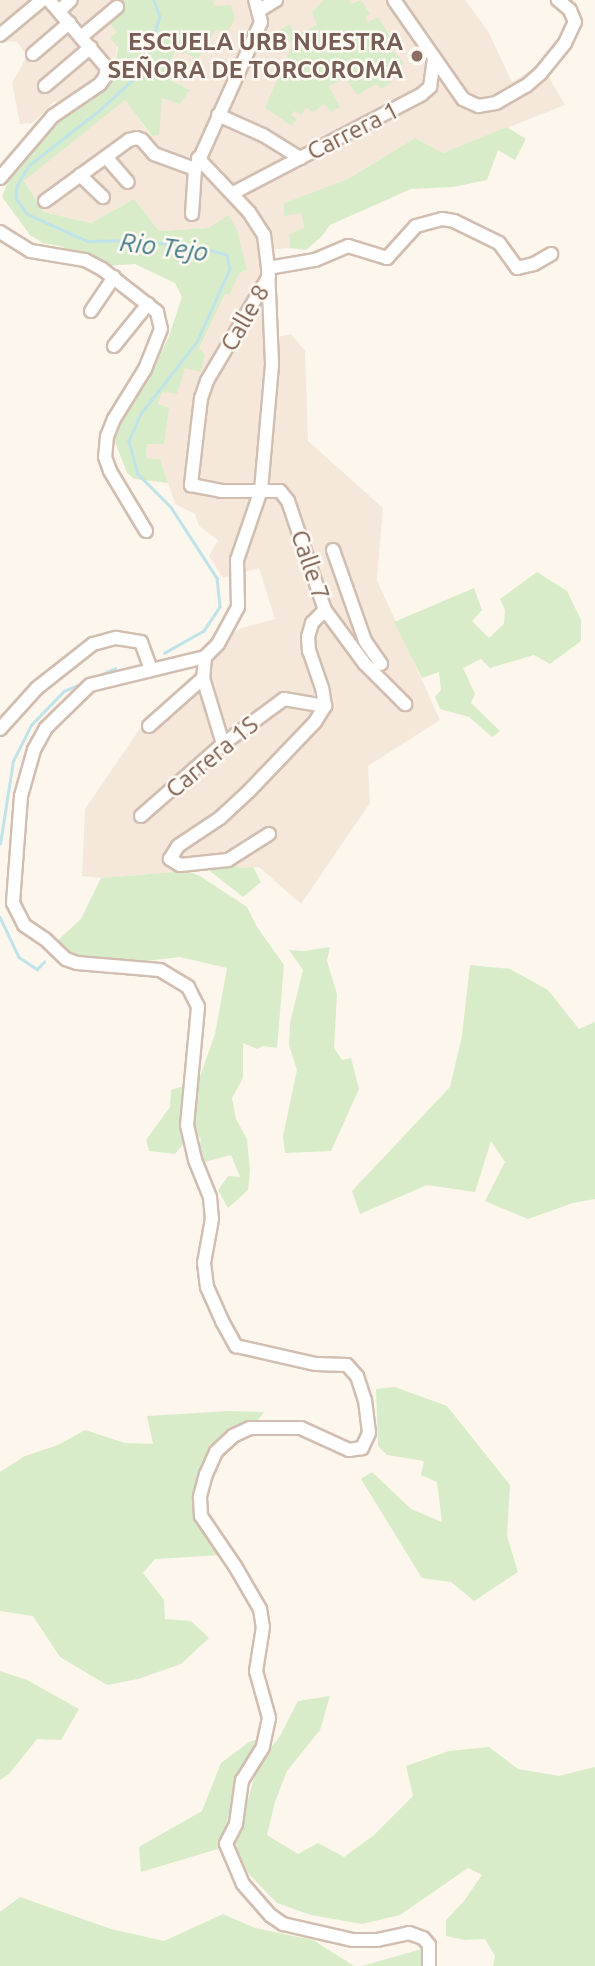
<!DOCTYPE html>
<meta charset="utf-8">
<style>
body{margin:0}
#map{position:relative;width:595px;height:1966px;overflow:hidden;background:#fdf6ec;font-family:Ubuntu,sans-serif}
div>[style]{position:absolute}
.residential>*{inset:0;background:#f5e8da}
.green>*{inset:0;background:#d8ecc9}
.stream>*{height:2.5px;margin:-1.25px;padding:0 1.25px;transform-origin:1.25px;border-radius:1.25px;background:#bfe3e8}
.roads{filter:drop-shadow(2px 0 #d1beb0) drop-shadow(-2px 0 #d1beb0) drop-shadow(0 2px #d1beb0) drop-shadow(0 -2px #d1beb0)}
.minor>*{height:12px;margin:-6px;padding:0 6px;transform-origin:6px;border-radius:6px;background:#fff}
.dots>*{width:19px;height:19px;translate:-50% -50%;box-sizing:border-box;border:4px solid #fffaf3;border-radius:50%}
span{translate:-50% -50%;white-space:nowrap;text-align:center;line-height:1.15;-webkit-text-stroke:5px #fffaf3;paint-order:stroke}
.education-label{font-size:24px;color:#785e54;font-weight:700}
.right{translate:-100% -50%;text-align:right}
.street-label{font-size:24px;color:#7a5c4d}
.water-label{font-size:26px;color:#437c86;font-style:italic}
</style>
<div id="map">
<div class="residential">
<div style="clip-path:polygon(0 0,120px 0,123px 4px,112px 81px,104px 90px,64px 110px,55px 101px,32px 123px,20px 124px,12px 83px,27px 56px,17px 42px,0 41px)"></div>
<div style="clip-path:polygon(213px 0,465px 0,488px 31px,512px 82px,541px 64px,565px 105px,443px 153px,415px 138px,348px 179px,284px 203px,301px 213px,304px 229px,289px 234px,290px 248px,268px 250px,274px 338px,291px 334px,305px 351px,308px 441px,383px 508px,377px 580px,440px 720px,368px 766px,370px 803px,301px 904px,259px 867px,240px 868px,230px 863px,187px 871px,101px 878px,82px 876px,85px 809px,139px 730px,184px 690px,196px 676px,196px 659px,210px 646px,242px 628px,275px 619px,259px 568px,223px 578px,209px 556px,218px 540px,199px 526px,195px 514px,175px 504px,160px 459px,146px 458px,147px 443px,164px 444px,158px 404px,162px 391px,199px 350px,225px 294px,229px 294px,240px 273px,247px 270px,208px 228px,159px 231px,134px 199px,91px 223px,44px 212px,24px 181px,125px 99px,151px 136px,162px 98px,189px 89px,163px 76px,178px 49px,215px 6px)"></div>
</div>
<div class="green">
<div style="clip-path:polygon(120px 0,213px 0,215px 6px,231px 5px,235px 18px,227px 34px,216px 29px,198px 59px,177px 49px,163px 76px,190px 90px,180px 104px,162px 98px,159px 135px,152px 136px,125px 100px,24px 181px,44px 212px,91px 223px,134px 199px,159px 231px,208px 228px,229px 215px,237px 230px,247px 270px,240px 273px,229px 295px,225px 294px,199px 349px,205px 354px,201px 372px,185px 368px,177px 394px,162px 392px,158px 404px,169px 408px,164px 444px,147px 444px,146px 458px,160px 459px,168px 483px,134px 479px,127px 473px,114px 439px,125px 416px,149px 379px,169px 336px,182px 297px,175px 283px,135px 264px,107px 266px,60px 246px,43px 243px,30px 235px,2px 197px,12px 171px,42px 140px,50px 124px,64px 110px,104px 90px,112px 81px,118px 47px,110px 38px,117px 32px,106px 19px,123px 5px)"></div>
<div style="clip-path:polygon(324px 0,349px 0,351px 4px,361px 0,370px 14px,365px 17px,368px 22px,378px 17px,396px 46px,392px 50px,404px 63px,389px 78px,392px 82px,381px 89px,377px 84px,357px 95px,345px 78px,329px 86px,340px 107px,331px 112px,324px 104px,314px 112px,306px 108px,301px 115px,294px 111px,291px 115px,297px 119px,292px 126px,265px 108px,293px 43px,288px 40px,290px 36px,280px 30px,289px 24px,296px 35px,317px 25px,312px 12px)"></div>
<div style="clip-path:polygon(507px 127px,526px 139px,515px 160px,498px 150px,487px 180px,453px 187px,411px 189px,330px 225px,321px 237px,306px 250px,290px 248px,289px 234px,304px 228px,301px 213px,284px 216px,284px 203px,348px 179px,415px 138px,443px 153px)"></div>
<div style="clip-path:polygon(537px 572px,567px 591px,581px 620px,581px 641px,550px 664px,534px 655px,490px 668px,481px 659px,463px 668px,475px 694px,471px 703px,500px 731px,492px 737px,469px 717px,440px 709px,435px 697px,441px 690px,439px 672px,422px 678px,394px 622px,474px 588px,482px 610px,472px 621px,489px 638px,504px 624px,505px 610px,500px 599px)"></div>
<div style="clip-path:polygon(230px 863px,240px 868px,253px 867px,261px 882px,243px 897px,206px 868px)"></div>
<div style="clip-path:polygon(187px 871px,200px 876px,247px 907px,257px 927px,284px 965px,277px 1048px,263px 1046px,257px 1049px,243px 1043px,243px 1078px,232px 1098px,236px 1119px,247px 1139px,250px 1171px,248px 1190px,228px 1208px,218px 1190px,228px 1176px,240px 1177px,231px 1155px,201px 1163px,198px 1154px,201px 1139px,192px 1130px,192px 1099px,215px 1034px,227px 968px,180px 957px,138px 962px,77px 960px,56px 942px,81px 919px,101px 878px)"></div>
<div style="clip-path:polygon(330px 947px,327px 961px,337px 994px,334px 1048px,342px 1060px,351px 1058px,359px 1089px,331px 1151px,285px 1153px,283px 1136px,297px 1070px,289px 1045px,290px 1023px,303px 970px,289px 950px,304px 951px)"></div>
<div style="clip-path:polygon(470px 965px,510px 969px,548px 990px,579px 1029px,595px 1022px,595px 1199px,573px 1203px,528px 1219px,485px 1201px,505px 1162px,491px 1141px,475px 1192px,427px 1185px,360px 1214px,352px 1191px,450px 1087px,462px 1036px)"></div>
<div style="clip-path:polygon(184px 1086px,188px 1138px,175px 1154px,149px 1151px,146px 1140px,170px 1107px,171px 1090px)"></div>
<div style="clip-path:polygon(395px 1387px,447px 1406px,510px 1485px,507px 1536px,518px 1572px,474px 1601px,451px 1582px,422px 1578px,361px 1479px,372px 1472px,411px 1509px,442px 1522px,437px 1482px,421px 1475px,424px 1461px,387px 1455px,378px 1446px,376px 1389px)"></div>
<div style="clip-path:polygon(229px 1411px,264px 1412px,255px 1424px,231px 1432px,200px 1476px,194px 1498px,196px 1521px,222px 1555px,155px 1559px,143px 1573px,164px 1600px,165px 1619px,191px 1621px,209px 1638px,181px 1664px,138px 1679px,107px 1685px,60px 1657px,33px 1616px,0 1611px,0 1472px,25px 1456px,58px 1445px,85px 1430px,125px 1443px,153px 1444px,147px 1416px)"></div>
<div style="clip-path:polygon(0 1671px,27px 1680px,79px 1709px,61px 1740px,37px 1739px,9px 1774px,0 1780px)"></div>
<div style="clip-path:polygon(330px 1696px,320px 1730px,287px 1771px,275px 1802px,267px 1835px,298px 1854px,318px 1843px,344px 1857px,374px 1835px,413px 1796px,406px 1766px,449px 1751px,489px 1747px,518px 1769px,559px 1776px,595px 1767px,595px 1966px,493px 1966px,495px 1956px,485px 1939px,465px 1940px,446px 1936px,446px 1920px,464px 1901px,482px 1875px,468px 1868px,400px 1915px,362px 1924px,311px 1915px,277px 1903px,241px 1866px,236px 1842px,258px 1764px,280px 1736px,298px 1701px)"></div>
<div style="clip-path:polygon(261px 1738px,235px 1781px,234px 1800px,218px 1849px,141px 1872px,139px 1847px,202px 1811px,221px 1763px,249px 1742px)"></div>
<div style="clip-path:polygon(20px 1897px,111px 1929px,164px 1941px,223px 1914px,255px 1928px,313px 1940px,354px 1966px,0 1966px,0 1912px)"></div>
<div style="clip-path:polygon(425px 1948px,423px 1966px,362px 1966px)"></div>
</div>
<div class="stream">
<div style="left:154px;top:0;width:18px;rotate:71deg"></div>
<div style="left:160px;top:17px;width:58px;rotate:108.1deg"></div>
<div style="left:142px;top:72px;width:59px;rotate:137.7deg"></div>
<div style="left:98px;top:112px;width:88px;rotate:142deg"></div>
<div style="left:29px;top:166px;width:23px;rotate:121deg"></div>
<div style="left:17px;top:186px;width:12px;rotate:95deg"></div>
<div style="left:16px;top:198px;width:19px;rotate:55deg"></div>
<div style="left:27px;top:214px;width:66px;rotate:24.2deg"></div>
<div style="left:87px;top:241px;width:50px;rotate:-1.1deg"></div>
<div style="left:137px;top:240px;width:66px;rotate:6.9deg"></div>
<div style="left:203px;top:248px;width:25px;rotate:16deg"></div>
<div style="left:227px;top:255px;width:14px;rotate:78deg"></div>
<div style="left:230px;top:269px;width:80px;rotate:114.3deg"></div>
<div style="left:197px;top:342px;width:91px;rotate:127.9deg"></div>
<div style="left:141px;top:414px;width:30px;rotate:114deg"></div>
<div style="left:129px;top:441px;width:34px;rotate:75deg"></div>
<div style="left:138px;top:474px;width:47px;rotate:45deg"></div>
<div style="left:171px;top:507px;width:85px;rotate:57.1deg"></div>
<div style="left:217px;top:578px;width:29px;rotate:84deg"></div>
<div style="left:220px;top:607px;width:29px;rotate:124deg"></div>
<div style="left:204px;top:631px;width:45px;rotate:150.6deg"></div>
<div style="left:93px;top:678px;width:24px;rotate:-24deg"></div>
<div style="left:0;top:844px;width:84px;rotate:-81.1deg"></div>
<div style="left:13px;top:761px;width:40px;rotate:-63.4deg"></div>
<div style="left:31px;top:725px;width:47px;rotate:-45.9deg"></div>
<div style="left:64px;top:691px;width:25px;rotate:-23deg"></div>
<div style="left:0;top:917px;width:44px;rotate:64.6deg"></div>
<div style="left:19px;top:957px;width:22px;rotate:34deg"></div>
<div style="left:37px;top:969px;width:10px;rotate:-45deg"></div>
</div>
<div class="roads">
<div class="minor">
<div style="left:394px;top:0;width:121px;rotate:55.1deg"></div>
<div style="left:463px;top:99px;width:17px;rotate:25deg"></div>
<div style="left:478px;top:106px;width:18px;rotate:-9deg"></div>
<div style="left:496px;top:103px;width:34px;rotate:-30deg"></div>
<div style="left:526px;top:86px;width:18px;rotate:-41deg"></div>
<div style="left:540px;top:74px;width:40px;rotate:-51deg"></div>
<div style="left:565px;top:43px;width:23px;rotate:-65deg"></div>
<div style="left:575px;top:22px;width:13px;rotate:-113deg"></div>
<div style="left:570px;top:10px;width:16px;rotate:-140deg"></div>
<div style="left:59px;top:11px;width:16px;rotate:-43deg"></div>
<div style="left:258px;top:11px;width:21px;rotate:-31deg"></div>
<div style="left:0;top:35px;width:55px;rotate:-39.8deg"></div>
<div style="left:81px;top:37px;width:47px;rotate:-39.8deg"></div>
<div style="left:33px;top:54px;width:48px;rotate:-40.7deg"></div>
<div style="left:45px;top:86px;width:60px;rotate:-40.3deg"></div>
<div style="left:218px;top:115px;width:49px;rotate:24deg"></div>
<div style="left:263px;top:135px;width:44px;rotate:31.9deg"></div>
<div style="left:106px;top:157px;width:33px;rotate:49deg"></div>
<div style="left:198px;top:158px;width:74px;rotate:46.6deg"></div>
<div style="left:249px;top:212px;width:27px;rotate:57deg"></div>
<div style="left:264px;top:235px;width:33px;rotate:83deg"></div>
<div style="left:268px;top:268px;width:97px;rotate:87.6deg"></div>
<div style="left:272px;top:365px;width:125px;rotate:95deg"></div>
<div style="left:261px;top:490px;width:74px;rotate:108.9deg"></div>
<div style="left:237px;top:560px;width:47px;rotate:88.8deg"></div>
<div style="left:238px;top:607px;width:42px;rotate:118.4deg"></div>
<div style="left:218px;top:644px;width:18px;rotate:135deg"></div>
<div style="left:205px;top:657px;width:118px;rotate:166.3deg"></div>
<div style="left:90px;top:685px;width:62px;rotate:135.7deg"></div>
<div style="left:46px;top:728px;width:25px;rotate:119deg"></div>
<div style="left:34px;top:750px;width:48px;rotate:105.8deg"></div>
<div style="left:21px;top:796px;width:107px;rotate:94.3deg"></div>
<div style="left:13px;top:903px;width:25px;rotate:63deg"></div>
<div style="left:24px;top:925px;width:25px;rotate:34deg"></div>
<div style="left:45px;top:939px;width:29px;rotate:44deg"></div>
<div style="left:66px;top:959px;width:12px;rotate:20deg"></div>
<div style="left:77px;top:963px;width:83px;rotate:4.8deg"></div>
<div style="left:160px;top:970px;width:33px;rotate:31deg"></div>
<div style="left:188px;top:987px;width:22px;rotate:63deg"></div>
<div style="left:198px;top:1007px;width:119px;rotate:95.3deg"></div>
<div style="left:187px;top:1125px;width:36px;rotate:77deg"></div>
<div style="left:195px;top:1160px;width:40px;rotate:68deg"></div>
<div style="left:210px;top:1197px;width:22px;rotate:85deg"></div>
<div style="left:212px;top:1219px;width:45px;rotate:100.3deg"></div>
<div style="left:204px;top:1263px;width:24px;rotate:83deg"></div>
<div style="left:207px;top:1287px;width:37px;rotate:66deg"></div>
<div style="left:222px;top:1321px;width:29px;rotate:61deg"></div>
<div style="left:236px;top:1346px;width:82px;rotate:12.7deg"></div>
<div style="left:316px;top:1364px;width:31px;rotate:2deg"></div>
<div style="left:347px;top:1365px;width:15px;rotate:48deg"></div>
<div style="left:357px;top:1376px;width:25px;rotate:72deg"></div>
<div style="left:365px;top:1400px;width:33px;rotate:83deg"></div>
<div style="left:369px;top:1433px;width:17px;rotate:115deg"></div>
<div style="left:362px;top:1448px;width:13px;rotate:171deg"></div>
<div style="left:349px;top:1450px;width:53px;rotate:-155.4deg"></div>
<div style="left:301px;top:1428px;width:51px;rotate:180deg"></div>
<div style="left:250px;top:1428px;width:19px;rotate:155deg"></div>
<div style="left:233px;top:1436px;width:23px;rotate:137deg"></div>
<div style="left:216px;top:1452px;width:24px;rotate:114deg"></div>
<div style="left:206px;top:1474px;width:24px;rotate:105deg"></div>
<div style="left:200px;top:1497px;width:19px;rotate:87deg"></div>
<div style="left:201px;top:1516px;width:60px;rotate:55.8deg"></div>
<div style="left:235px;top:1566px;width:50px;rotate:59.8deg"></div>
<div style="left:260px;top:1609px;width:18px;rotate:81deg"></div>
<div style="left:263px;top:1627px;width:45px;rotate:99deg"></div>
<div style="left:256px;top:1671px;width:49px;rotate:74.5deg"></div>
<div style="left:269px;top:1718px;width:30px;rotate:102deg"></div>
<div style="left:263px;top:1747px;width:39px;rotate:122deg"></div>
<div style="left:242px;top:1780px;width:44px;rotate:97.8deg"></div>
<div style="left:236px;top:1824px;width:22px;rotate:117deg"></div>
<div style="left:226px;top:1844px;width:43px;rotate:67deg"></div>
<div style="left:243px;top:1884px;width:41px;rotate:48.9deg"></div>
<div style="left:270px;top:1915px;width:16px;rotate:35deg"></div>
<div style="left:283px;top:1924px;width:72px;rotate:12.9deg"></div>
<div style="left:353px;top:1940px;width:24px"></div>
<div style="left:377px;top:1940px;width:33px;rotate:-12deg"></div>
<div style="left:409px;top:1933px;width:15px;rotate:20deg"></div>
<div style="left:423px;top:1938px;width:9px;rotate:49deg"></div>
<div style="left:429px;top:1945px;width:21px;rotate:90deg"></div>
<div style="left:80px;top:175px;width:32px;rotate:44deg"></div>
<div style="left:0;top:178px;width:82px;rotate:-49.5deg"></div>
<div style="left:53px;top:116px;width:57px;rotate:-34.2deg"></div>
<div style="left:100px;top:84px;width:9px;rotate:-54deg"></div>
<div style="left:105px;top:77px;width:9px;rotate:-77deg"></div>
<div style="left:107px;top:68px;width:89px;rotate:-130.5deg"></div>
<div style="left:233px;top:193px;width:213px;rotate:-27.6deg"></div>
<div style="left:422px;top:94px;width:11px;rotate:-41deg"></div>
<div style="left:430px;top:87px;width:27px;rotate:-82deg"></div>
<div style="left:45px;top:201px;width:104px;rotate:-36deg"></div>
<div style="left:129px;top:140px;width:8px;rotate:-14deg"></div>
<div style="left:137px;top:138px;width:5px;rotate:22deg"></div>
<div style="left:142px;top:140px;width:18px;rotate:49deg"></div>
<div style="left:154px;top:154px;width:44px;rotate:20.1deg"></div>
<div style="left:192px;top:214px;width:45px;rotate:-86.2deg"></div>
<div style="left:195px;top:169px;width:161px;rotate:-65.8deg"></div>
<div style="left:261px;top:22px;width:23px;rotate:-105deg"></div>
<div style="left:0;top:232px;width:36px;rotate:32deg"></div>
<div style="left:31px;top:251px;width:55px;rotate:9.5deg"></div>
<div style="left:85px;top:260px;width:19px;rotate:28deg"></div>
<div style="left:102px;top:269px;width:70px;rotate:38deg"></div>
<div style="left:157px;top:312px;width:17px;rotate:77deg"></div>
<div style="left:161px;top:329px;width:43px;rotate:111.8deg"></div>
<div style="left:145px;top:369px;width:59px;rotate:121.8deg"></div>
<div style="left:114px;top:419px;width:18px;rotate:112deg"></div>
<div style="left:107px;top:436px;width:21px;rotate:95deg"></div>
<div style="left:105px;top:457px;width:15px;rotate:70deg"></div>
<div style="left:110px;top:471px;width:70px;rotate:59deg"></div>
<div style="left:268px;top:268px;width:48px;rotate:-9.7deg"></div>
<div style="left:315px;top:260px;width:36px;rotate:-23deg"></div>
<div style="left:348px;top:246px;width:41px;rotate:17.1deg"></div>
<div style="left:387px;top:258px;width:43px;rotate:-47.8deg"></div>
<div style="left:416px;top:226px;width:27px;rotate:-15deg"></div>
<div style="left:442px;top:219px;width:12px;rotate:9deg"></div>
<div style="left:454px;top:221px;width:50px;rotate:26.1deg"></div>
<div style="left:499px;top:243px;width:31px;rotate:54deg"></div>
<div style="left:517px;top:268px;width:17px;rotate:-13deg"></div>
<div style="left:534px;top:264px;width:20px;rotate:-30deg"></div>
<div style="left:269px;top:276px;width:122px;rotate:120.6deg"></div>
<div style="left:207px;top:381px;width:18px;rotate:109deg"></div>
<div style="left:201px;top:398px;width:88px;rotate:96.6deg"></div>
<div style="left:191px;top:485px;width:31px;rotate:11deg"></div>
<div style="left:221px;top:491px;width:59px"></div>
<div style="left:280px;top:491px;width:13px;rotate:51deg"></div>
<div style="left:288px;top:501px;width:115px;rotate:71.3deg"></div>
<div style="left:325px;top:610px;width:67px;rotate:53.5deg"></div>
<div style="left:365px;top:664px;width:57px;rotate:45deg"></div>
<div style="left:91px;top:311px;width:41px;rotate:-55.9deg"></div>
<div style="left:114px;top:346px;width:54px;rotate:-51deg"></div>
<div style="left:333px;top:550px;width:96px;rotate:70.6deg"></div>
<div style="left:365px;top:641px;width:28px;rotate:55deg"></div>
<div style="left:205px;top:657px;width:21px;rotate:95deg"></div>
<div style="left:203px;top:678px;width:69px;rotate:73.1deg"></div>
<div style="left:149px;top:726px;width:72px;rotate:-41.6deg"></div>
<div style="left:0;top:729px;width:55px;rotate:-47.9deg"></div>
<div style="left:37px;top:688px;width:71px;rotate:-38.2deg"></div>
<div style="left:93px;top:644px;width:24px;rotate:-15deg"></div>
<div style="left:116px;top:638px;width:25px;rotate:9deg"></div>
<div style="left:141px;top:642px;width:29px;rotate:70deg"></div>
<div style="left:141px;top:816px;width:109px;rotate:-41.3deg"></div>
<div style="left:223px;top:744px;width:76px;rotate:-36.4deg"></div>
<div style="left:284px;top:699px;width:42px;rotate:9.7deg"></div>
<div style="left:269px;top:834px;width:49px;rotate:147.6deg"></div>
<div style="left:228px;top:860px;width:48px;rotate:174.1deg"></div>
<div style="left:180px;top:865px;width:12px;rotate:-149deg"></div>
<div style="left:170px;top:859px;width:15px;rotate:-58deg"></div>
<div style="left:178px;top:846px;width:50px;rotate:-33.7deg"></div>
<div style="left:220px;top:818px;width:41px;rotate:-43deg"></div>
<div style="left:250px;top:790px;width:94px;rotate:-46.3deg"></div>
<div style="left:315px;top:722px;width:19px;rotate:-58deg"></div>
<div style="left:325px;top:706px;width:18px;rotate:-99deg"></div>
<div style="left:322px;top:688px;width:39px;rotate:-109deg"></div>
<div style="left:309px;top:651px;width:14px;rotate:-94deg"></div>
<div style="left:308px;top:637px;width:15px;rotate:-74deg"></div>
<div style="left:312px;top:623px;width:18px;rotate:-45deg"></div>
</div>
</div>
<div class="dots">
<div style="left:417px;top:56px;background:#8d6e63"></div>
</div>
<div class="education-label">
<span class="right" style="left:403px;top:56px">ESCUELA URB NUESTRA<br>SEÑORA DE TORCOROMA</span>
</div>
<div class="street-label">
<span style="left:353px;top:131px;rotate:-27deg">Carrera 1</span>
<span style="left:245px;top:318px;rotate:-60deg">Calle 8</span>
<span style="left:310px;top:565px;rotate:71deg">Calle 7</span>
<span style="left:212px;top:757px;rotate:-40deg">Carrera 1S</span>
</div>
<div class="water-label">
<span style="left:164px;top:247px;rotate:7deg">Rio Tejo</span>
</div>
</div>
